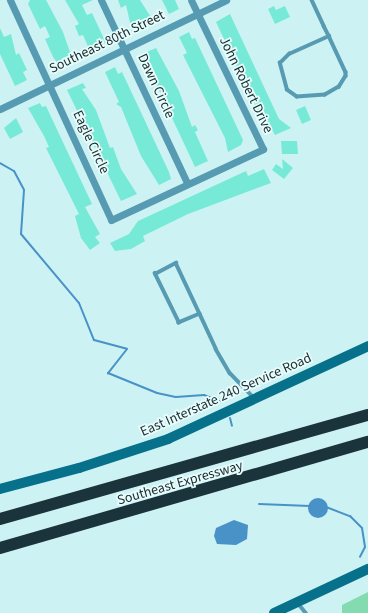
<!DOCTYPE html>
<style>
body{margin:0}
#map{position:relative;width:368px;height:613px;overflow:hidden;background:#cdf2f4;font-family:"Source Sans 3",sans-serif}
div>[style]{position:absolute}
.green>*{inset:0;background:#84dbaf}
.water>*{inset:0;background:#4892c8}
.round{border-radius:50%}
.stream>*{height:2px;margin:-1px;padding:0 1px;transform-origin:1px;border-radius:1px;background:#4892c8}
.building>*{inset:0;background:#76ead6}
.lane>*{height:3.5px;margin:-1.75px;padding:0 1.75px;transform-origin:1.75px;border-radius:1.75px;background:#579bb2}
.street>*{height:7px;margin:-3.5px;padding:0 3.5px;transform-origin:3.5px;border-radius:3.5px;background:#579bb2}
.secondary>*{height:10px;margin:-5px;padding:0 5px;transform-origin:5px;border-radius:5px;background:#07718b}
.highway>*{height:12px;margin:-6px;padding:0 6px;transform-origin:6px;border-radius:6px;background:#1b343c}
span{translate:-50% -50%;white-space:nowrap;text-align:center;line-height:1.15;-webkit-text-stroke:3.5px #e6fcfd;paint-order:stroke}
.street-label{font-size:14px;color:#1c2a2b}
</style>
<div id="map">
<div class="green">
<div style="clip-path:polygon(368px 592px,368px 613px,342px 613px,342px 605px)"></div>
</div>
<div class="water">
<div class="round" style="left:308px;top:498px;width:20px;height:20px"></div>
<div style="clip-path:polygon(234px 520px,248px 525px,247px 539px,236px 545px,217px 544px,214px 536px,216px 528px)"></div>
</div>
<div class="stream">
<div style="left:0;top:163px;width:16px;rotate:30deg"></div>
<div style="left:14px;top:171px;width:21px;rotate:62deg"></div>
<div style="left:24px;top:190px;width:44px;rotate:93.9deg"></div>
<div style="left:21px;top:234px;width:90px;rotate:50deg"></div>
<div style="left:79px;top:303px;width:40px;rotate:68deg"></div>
<div style="left:94px;top:340px;width:34px;rotate:15deg"></div>
<div style="left:127px;top:349px;width:31px;rotate:128deg"></div>
<div style="left:108px;top:373px;width:53px;rotate:22.2deg"></div>
<div style="left:157px;top:393px;width:19px;rotate:12deg"></div>
<div style="left:176px;top:397px;width:28px;rotate:-4deg"></div>
<div style="left:204px;top:395px;width:19px;rotate:21deg"></div>
<div style="left:230px;top:418px;width:8px;rotate:76deg"></div>
<div style="left:259px;top:504px;width:51px;rotate:2.2deg"></div>
<div style="left:326px;top:507px;width:26px;rotate:21deg"></div>
<div style="left:350px;top:516px;width:17px;rotate:45deg"></div>
<div style="left:362px;top:528px;width:19px;rotate:81deg"></div>
<div style="left:365px;top:547px;width:11px;rotate:117deg"></div>
</div>
<div class="building">
<div style="clip-path:polygon(30px 0,46px 0,63px 32px,72px 58px,58px 64px,53px 57px,45px 39px,50px 37px,45px 26px,40px 29px,28px 4px)"></div>
<div style="clip-path:polygon(65px 0,93px 0,82px 5px,87px 15px,92px 13px,106px 43px,90px 51px,83px 35px,79px 36px,75px 26px,79px 24px)"></div>
<div style="clip-path:polygon(118px 0,140px 0,154px 22px,132px 31px,126px 5px,121px 8px)"></div>
<div style="clip-path:polygon(162px 0,175px 0,179px 9px,169px 14px)"></div>
<div style="clip-path:polygon(274px 6px,276px 10px,285px 6px,290px 17px,275px 24px,268px 9px)"></div>
<div style="clip-path:polygon(230px 14px,279px 119px,291px 128px,275px 135px,268px 122px,264px 124px,216px 22px)"></div>
<div style="clip-path:polygon(0 28px,4px 37px,11px 34px,16px 55px,19px 53px,27px 70px,23px 72px,27px 80px,15px 86px,0 54px)"></div>
<div style="clip-path:polygon(189px 32px,192px 39px,195px 38px,243px 140px,241px 145px,228px 152px,225px 138px,183px 55px,187px 53px,179px 37px)"></div>
<div style="clip-path:polygon(156px 48px,179px 91px,192px 127px,195px 125px,198px 130px,195px 132px,208px 161px,195px 167px,142px 54px)"></div>
<div style="clip-path:polygon(115px 67px,118px 74px,122px 72px,169px 172px,171px 179px,159px 185px,141px 156px,121px 107px,116px 104px,119px 102px,105px 72px)"></div>
<div style="clip-path:polygon(83px 83px,86px 88px,82px 89px,96px 110px,110px 148px,113px 147px,121px 169px,137px 194px,121px 201px,67px 90px)"></div>
<div style="clip-path:polygon(40px 103px,42px 107px,46px 106px,92px 204px,85px 207px,100px 234px,95px 237px,100px 243px,90px 250px,81px 238px,75px 216px,79px 214px,46px 148px,49px 147px,44px 136px,28px 108px)"></div>
<div style="clip-path:polygon(305px 106px,311px 120px,302px 124px,296px 110px)"></div>
<div style="clip-path:polygon(16px 118px,23px 132px,10px 139px,4px 128px)"></div>
<div style="clip-path:polygon(281px 141px,297px 141px,298px 154px,282px 154px)"></div>
<div style="clip-path:polygon(282px 159px,293px 168px,284px 179px,272px 170px,276px 164px,283px 169px)"></div>
<div style="clip-path:polygon(264px 169px,271px 183px,188px 214px,143px 236px,145px 241px,131px 249px,115px 251px,110px 243px,129px 234px,138px 221px,246px 171px,248px 176px)"></div>
</div>
<div class="lane">
<div style="left:312px;top:0;width:29px;rotate:65deg"></div>
<div style="left:324px;top:26px;width:11px;rotate:63deg"></div>
<div style="left:329px;top:36px;width:40px;rotate:65deg"></div>
<div style="left:346px;top:72px;width:4px;rotate:90deg"></div>
<div style="left:346px;top:76px;width:13px;rotate:122deg"></div>
<div style="left:339px;top:87px;width:16px;rotate:150deg"></div>
<div style="left:325px;top:95px;width:28px;rotate:176deg"></div>
<div style="left:297px;top:97px;width:12px;rotate:-145deg"></div>
<div style="left:287px;top:90px;width:28px;rotate:-105deg"></div>
<div style="left:280px;top:63px;width:13px;rotate:-45deg"></div>
<div style="left:289px;top:54px;width:44px;rotate:-24.2deg"></div>
<div style="left:200px;top:314px;width:23px;rotate:157deg"></div>
<div style="left:179px;top:323px;width:55px;rotate:-116.1deg"></div>
<div style="left:155px;top:274px;width:24px;rotate:-28deg"></div>
<div style="left:176px;top:263px;width:56px;rotate:64.8deg"></div>
<div style="left:200px;top:314px;width:38px;rotate:65deg"></div>
<div style="left:216px;top:349px;width:28px;rotate:60deg"></div>
<div style="left:230px;top:373px;width:35px;rotate:46deg"></div>
<div style="left:298px;top:603px;width:13px;rotate:51deg"></div>
</div>
<div class="street">
<div style="left:10px;top:0;width:242px;rotate:65.3deg"></div>
<div style="left:111px;top:220px;width:168px;rotate:-25deg"></div>
<div style="left:263px;top:149px;width:165px;rotate:-115.8deg"></div>
<div style="left:101px;top:0;width:202px;rotate:64.8deg"></div>
<div style="left:0;top:109px;width:251px;rotate:-25.7deg"></div>
</div>
<div class="secondary">
<div style="left:0;top:489px;width:82px;rotate:-14.9deg"></div>
<div style="left:79px;top:468px;width:94px;rotate:-18deg"></div>
<div style="left:168px;top:439px;width:221px;rotate:-24.9deg"></div>
<div style="left:274px;top:613px;width:104px;rotate:-25.1deg"></div>
</div>
<div class="highway">
<div style="left:0;top:519px;width:382px;rotate:-15.8deg"></div>
<div style="left:0;top:548px;width:383px;rotate:-16.1deg"></div>
</div>
<div class="street-label">
<span style="left:107px;top:42px;rotate:-26deg">Southeast 80th Street</span>
<span style="left:246px;top:85px;rotate:64deg">John Robert Drive</span>
<span style="left:156px;top:86px;rotate:65deg">Dawn Circle</span>
<span style="left:91px;top:142px;rotate:65deg">Eagle Circle</span>
<span style="left:226px;top:395px;rotate:-24deg">East Interstate 240 Service Road</span>
<span style="left:180px;top:483px;rotate:-16deg">Southeast Expressway</span>
</div>
</div>
